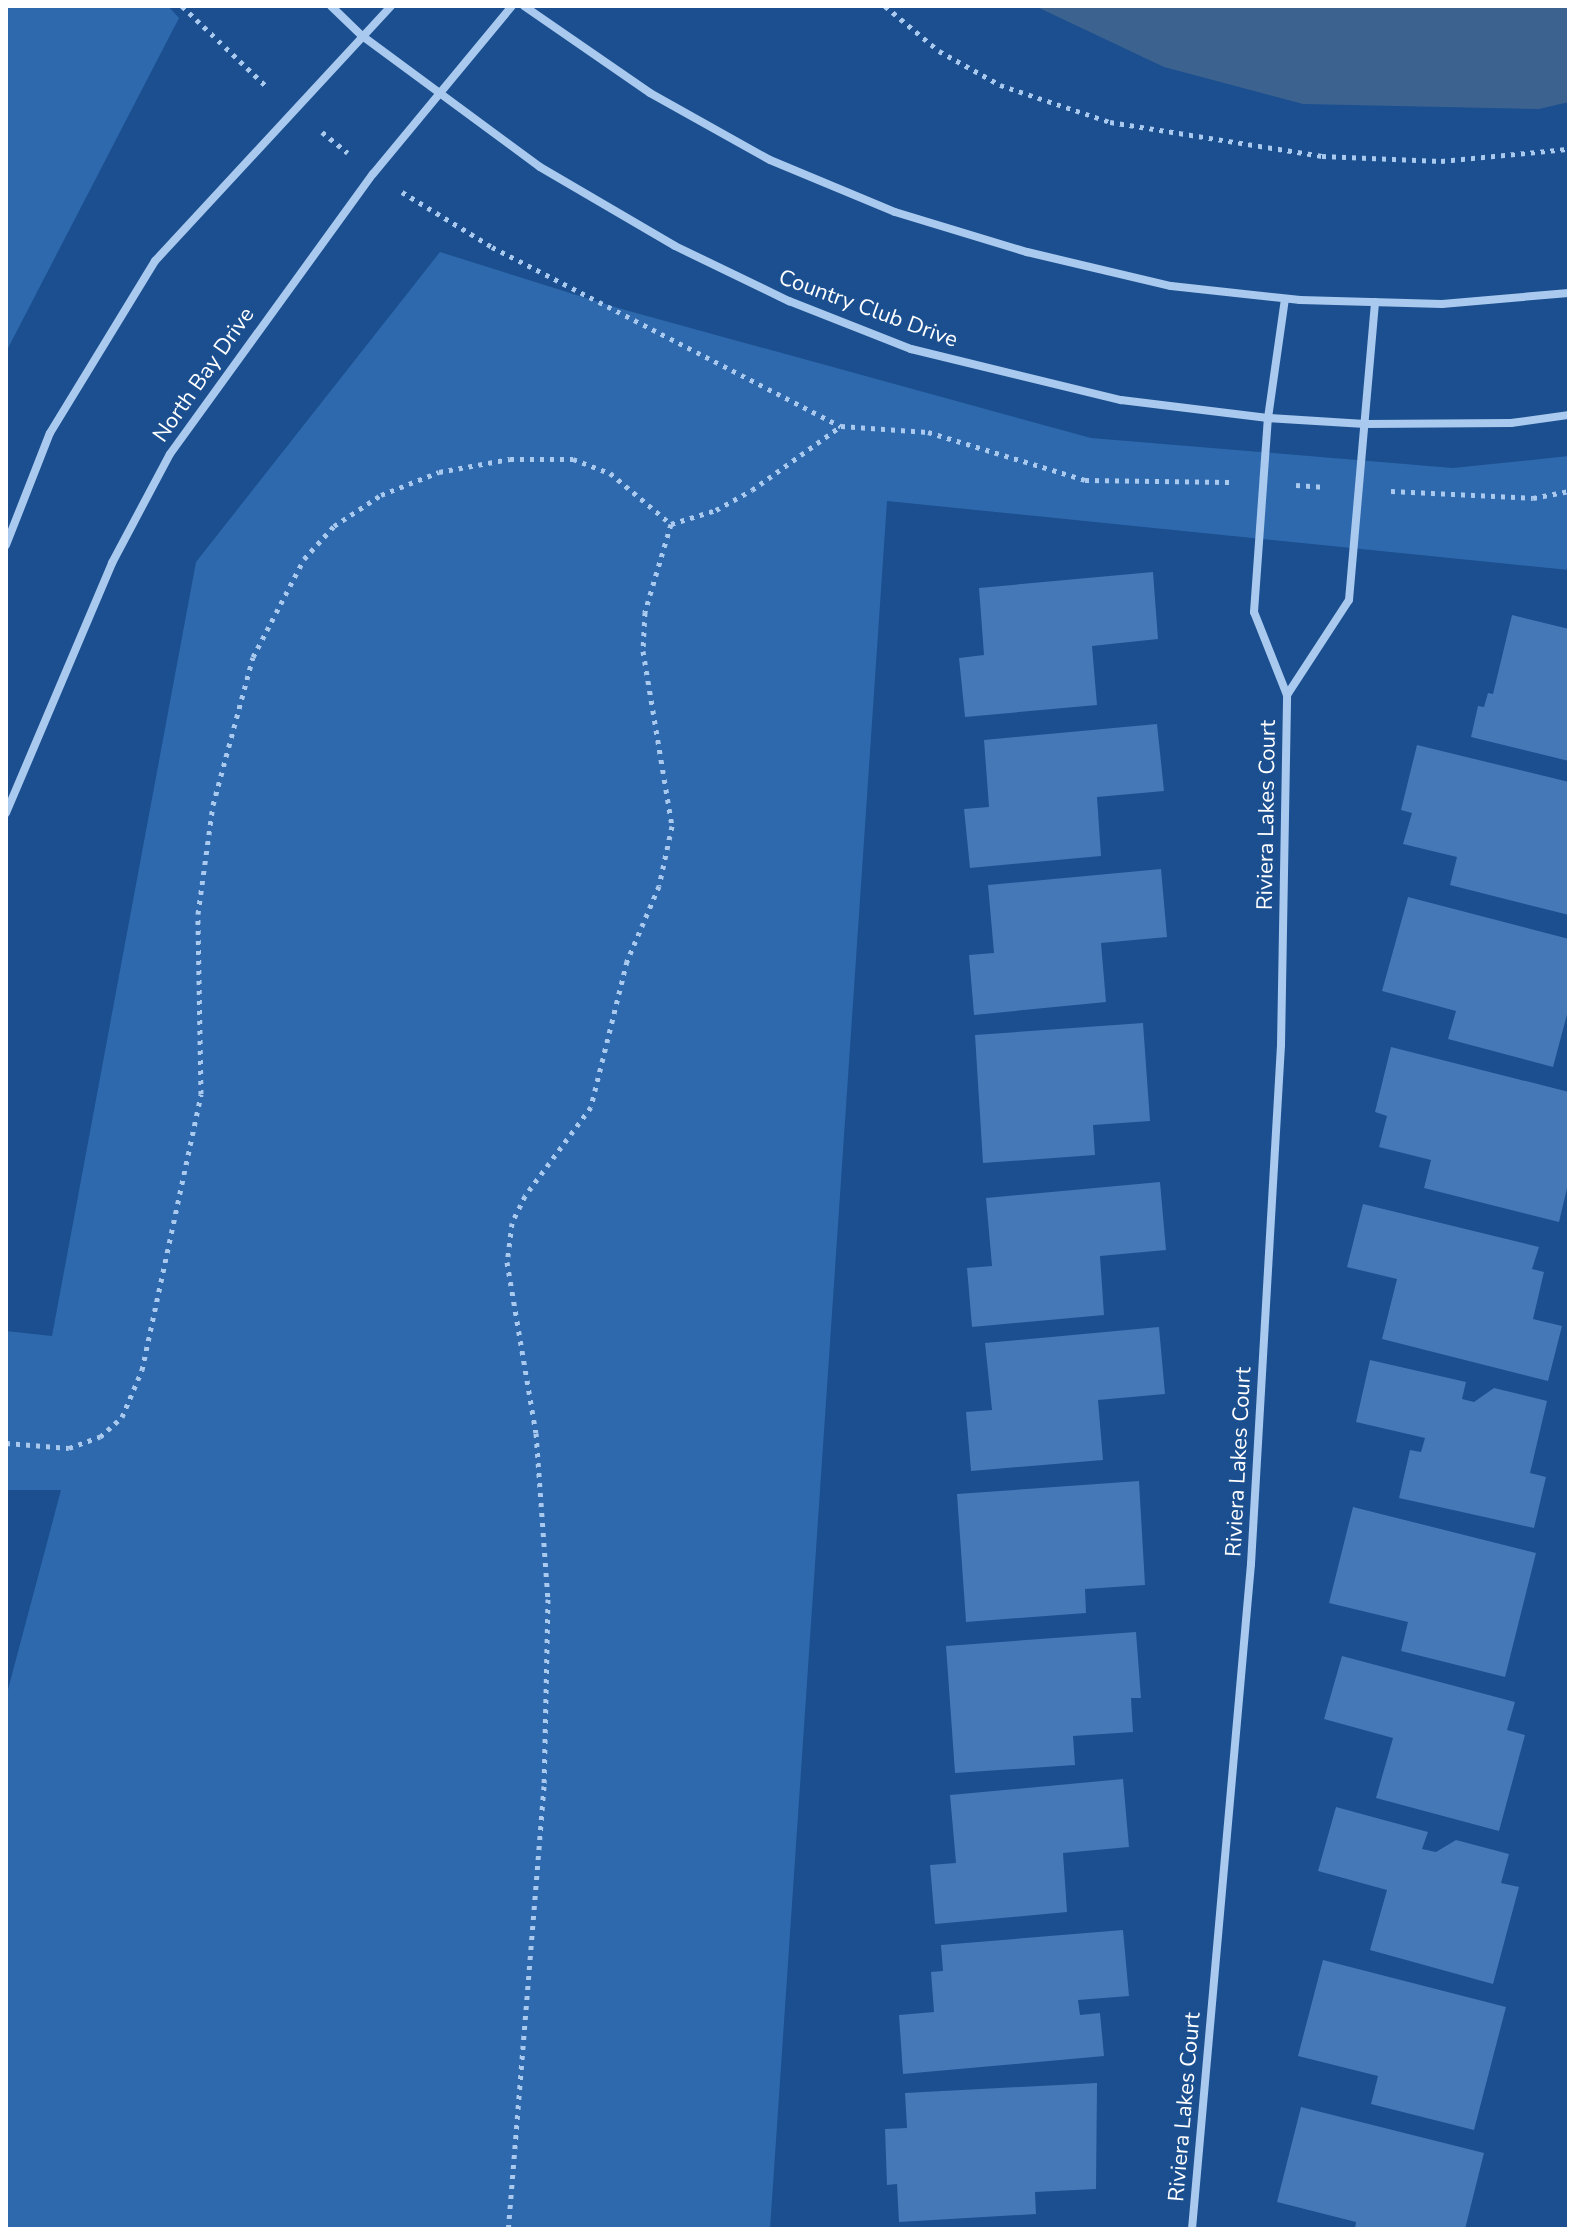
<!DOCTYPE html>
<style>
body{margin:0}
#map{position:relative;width:1575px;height:2235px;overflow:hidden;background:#1b4f8f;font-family:"Nunito Sans",sans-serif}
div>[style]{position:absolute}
.green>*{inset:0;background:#2e69ad}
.water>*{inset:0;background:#3c6290}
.building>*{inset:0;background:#4478b7}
.path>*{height:5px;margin-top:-2.5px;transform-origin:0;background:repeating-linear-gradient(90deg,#a9c9ee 0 4px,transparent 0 10px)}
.street>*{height:8px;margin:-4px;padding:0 4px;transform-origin:4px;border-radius:4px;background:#a9c9ee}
span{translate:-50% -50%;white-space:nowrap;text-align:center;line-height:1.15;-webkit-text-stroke:7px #1b4f8f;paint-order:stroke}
.street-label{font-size:22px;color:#fff}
.frame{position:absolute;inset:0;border:8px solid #fff;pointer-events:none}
</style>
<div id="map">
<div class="green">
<div style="clip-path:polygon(6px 6px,168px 6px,179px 18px,6px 352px)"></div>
<div style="clip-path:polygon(440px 252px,618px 308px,1091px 438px,1453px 468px,1569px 456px,1569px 570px,887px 501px,770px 2229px,6px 2229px,6px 1697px,61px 1490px,6px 1490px,6px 1331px,52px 1336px,196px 562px)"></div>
</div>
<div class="water">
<div style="clip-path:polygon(1035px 6px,1569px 6px,1569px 102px,1539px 109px,1303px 104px,1164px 67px)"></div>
</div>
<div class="building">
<div style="clip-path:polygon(1153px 572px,1158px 639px,1092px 646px,1097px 705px,965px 717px,959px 658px,984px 655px,979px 588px)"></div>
<div style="clip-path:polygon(1512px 615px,1569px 629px,1569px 761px,1471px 737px,1478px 706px,1484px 707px,1488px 693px,1493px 694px)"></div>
<div style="clip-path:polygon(1157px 724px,1164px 791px,1097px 797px,1101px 856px,970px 868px,964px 809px,989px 807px,984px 740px)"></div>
<div style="clip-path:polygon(1417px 745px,1569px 782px,1569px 915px,1450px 885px,1457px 857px,1403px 844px,1412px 813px,1401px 810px)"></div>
<div style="clip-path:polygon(1161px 869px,1167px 937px,1101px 943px,1106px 1002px,974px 1015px,969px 955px,994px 953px,988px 885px)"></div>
<div style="clip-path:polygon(1408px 897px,1569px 939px,1569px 1007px,1553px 1067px,1448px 1039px,1456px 1011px,1382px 991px)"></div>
<div style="clip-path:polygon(1143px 1023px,1150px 1121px,1093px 1125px,1095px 1155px,983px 1163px,975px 1035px)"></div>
<div style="clip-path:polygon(1391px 1047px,1569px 1092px,1569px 1180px,1559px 1222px,1424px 1188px,1431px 1160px,1379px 1147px,1387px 1116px,1375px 1112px)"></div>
<div style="clip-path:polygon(1160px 1182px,1166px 1250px,1100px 1256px,1104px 1315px,972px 1327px,967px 1268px,992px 1266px,986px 1198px)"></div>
<div style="clip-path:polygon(1363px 1204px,1539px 1247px,1532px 1269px,1544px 1272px,1533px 1319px,1562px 1326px,1548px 1381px,1382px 1339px,1397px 1279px,1347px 1267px)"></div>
<div style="clip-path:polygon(1159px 1327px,1165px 1394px,1098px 1400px,1103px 1460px,971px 1471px,966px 1412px,992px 1410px,985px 1343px)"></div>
<div style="clip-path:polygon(1370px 1360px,1466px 1382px,1462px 1399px,1474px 1402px,1494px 1388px,1547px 1401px,1530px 1473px,1546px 1477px,1534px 1528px,1399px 1498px,1410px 1450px,1421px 1452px,1425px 1438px,1356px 1422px)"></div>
<div style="clip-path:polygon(1139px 1481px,1145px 1585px,1085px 1589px,1086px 1613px,966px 1622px,957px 1494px)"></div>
<div style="clip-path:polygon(1353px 1507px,1536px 1553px,1505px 1677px,1401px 1651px,1408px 1622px,1329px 1603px)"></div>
<div style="clip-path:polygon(1136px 1632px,1141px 1698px,1131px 1698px,1133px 1732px,1073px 1736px,1075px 1765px,955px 1773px,946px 1646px)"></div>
<div style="clip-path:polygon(1342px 1656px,1515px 1702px,1507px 1730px,1525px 1735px,1499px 1831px,1376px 1798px,1393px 1738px,1324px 1719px)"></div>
<div style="clip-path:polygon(1123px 1779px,1129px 1847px,1063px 1853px,1067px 1912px,935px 1924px,930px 1865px,956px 1863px,950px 1795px)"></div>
<div style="clip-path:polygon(1336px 1807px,1428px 1832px,1422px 1849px,1436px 1852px,1456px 1840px,1509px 1854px,1501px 1883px,1519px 1887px,1493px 1984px,1370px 1950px,1387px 1890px,1318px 1871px)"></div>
<div style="clip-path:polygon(1123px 1930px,1129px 1996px,1078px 2000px,1080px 2015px,1100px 2013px,1104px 2056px,903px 2074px,899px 2015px,934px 2012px,931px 1972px,943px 1971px,941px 1945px)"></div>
<div style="clip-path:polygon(1323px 1960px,1506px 2007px,1474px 2130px,1371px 2104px,1378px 2076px,1298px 2056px)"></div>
<div style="clip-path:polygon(1097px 2083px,1096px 2189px,1035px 2192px,1036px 2214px,899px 2222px,897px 2184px,887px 2185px,885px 2129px,907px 2128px,905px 2093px)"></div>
<div style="clip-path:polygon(1301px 2107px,1484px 2153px,1465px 2229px,1355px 2229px,1356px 2222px,1277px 2202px)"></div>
</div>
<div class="path">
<div style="left:182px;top:6px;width:119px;rotate:43.6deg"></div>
<div style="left:885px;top:6px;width:70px;rotate:39.8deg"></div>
<div style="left:939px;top:51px;width:70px;rotate:29.1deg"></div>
<div style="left:1000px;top:85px;width:116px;rotate:18.6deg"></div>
<div style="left:1110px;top:122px;width:215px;rotate:9.1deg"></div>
<div style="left:1322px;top:156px;width:119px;rotate:2.4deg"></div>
<div style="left:1441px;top:161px;width:129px;rotate:-5.4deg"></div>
<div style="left:322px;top:132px;width:33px;rotate:39deg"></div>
<div style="left:402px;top:192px;width:105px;rotate:31.4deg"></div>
<div style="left:492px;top:247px;width:392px;rotate:27.2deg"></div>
<div style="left:841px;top:426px;width:87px;rotate:3.9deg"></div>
<div style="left:928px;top:432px;width:164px;rotate:17deg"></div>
<div style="left:1085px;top:480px;width:145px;rotate:0.8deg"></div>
<div style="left:1296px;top:485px;width:30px;rotate:4deg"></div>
<div style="left:1391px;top:491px;width:142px;rotate:2.8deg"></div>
<div style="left:1533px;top:498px;width:37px;rotate:-11deg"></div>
<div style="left:671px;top:524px;width:47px;rotate:-17.3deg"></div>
<div style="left:716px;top:510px;width:41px;rotate:-29.1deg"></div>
<div style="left:752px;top:490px;width:110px;rotate:-35.7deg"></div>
<div style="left:6px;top:1443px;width:63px;rotate:4.5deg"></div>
<div style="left:69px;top:1448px;width:33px;rotate:-20deg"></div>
<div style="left:100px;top:1437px;width:30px;rotate:-42deg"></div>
<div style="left:122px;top:1417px;width:51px;rotate:-66.9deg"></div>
<div style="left:142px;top:1370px;width:282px;rotate:-77.9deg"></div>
<div style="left:201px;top:1094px;width:180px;rotate:-91deg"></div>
<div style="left:198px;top:914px;width:110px;rotate:-82.2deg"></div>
<div style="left:213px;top:805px;width:153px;rotate:-74.9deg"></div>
<div style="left:253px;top:657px;width:110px;rotate:-62.5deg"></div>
<div style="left:304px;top:559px;width:45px;rotate:-47.7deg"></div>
<div style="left:334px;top:526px;width:56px;rotate:-33.4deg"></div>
<div style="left:381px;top:495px;width:62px;rotate:-21.6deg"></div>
<div style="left:439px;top:472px;width:72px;rotate:-10.4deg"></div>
<div style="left:510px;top:459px;width:63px"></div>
<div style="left:573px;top:459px;width:40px;rotate:21deg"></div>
<div style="left:610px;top:473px;width:80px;rotate:39.9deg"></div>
<div style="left:671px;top:524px;width:92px;rotate:106.5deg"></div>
<div style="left:645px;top:612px;width:39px;rotate:93deg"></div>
<div style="left:643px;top:651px;width:177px;rotate:80.6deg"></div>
<div style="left:672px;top:826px;width:61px;rotate:102.2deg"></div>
<div style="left:659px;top:886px;width:82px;rotate:113.1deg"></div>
<div style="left:627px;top:961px;width:150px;rotate:103.9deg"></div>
<div style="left:591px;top:1107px;width:111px;rotate:126.6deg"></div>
<div style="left:525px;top:1196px;width:30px;rotate:116deg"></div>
<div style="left:512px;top:1223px;width:39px;rotate:97deg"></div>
<div style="left:507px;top:1262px;width:173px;rotate:80.4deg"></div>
<div style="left:536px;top:1433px;width:166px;rotate:85.9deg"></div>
<div style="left:548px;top:1599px;width:187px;rotate:91.2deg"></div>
<div style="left:544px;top:1786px;width:444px;rotate:94.6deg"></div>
</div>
<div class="street">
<div style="left:331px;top:6px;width:42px;rotate:44deg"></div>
<div style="left:361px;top:35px;width:222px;rotate:36.4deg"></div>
<div style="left:540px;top:167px;width:156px;rotate:30.3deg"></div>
<div style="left:675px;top:246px;width:127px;rotate:25.8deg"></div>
<div style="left:789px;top:301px;width:131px;rotate:21.5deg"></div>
<div style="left:911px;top:349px;width:216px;rotate:13.7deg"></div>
<div style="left:1121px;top:400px;width:148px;rotate:7deg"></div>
<div style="left:1268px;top:418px;width:97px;rotate:3.5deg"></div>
<div style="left:1365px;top:424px;width:146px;rotate:-0.4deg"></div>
<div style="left:1511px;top:423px;width:59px;rotate:-7.9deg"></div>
<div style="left:524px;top:6px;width:153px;rotate:34.6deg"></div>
<div style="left:650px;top:93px;width:137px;rotate:29.2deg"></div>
<div style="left:770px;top:160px;width:135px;rotate:22.6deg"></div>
<div style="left:895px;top:212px;width:138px;rotate:16.9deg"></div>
<div style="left:1027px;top:252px;width:148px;rotate:13.3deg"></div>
<div style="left:1171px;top:286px;width:130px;rotate:6.2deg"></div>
<div style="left:1300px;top:300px;width:142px;rotate:1.6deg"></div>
<div style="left:1442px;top:304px;width:127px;rotate:-5deg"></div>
<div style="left:6px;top:545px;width:120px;rotate:-68.6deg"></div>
<div style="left:50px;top:433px;width:202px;rotate:-58.6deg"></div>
<div style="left:155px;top:261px;width:347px;rotate:-47.2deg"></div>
<div style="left:1287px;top:695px;width:113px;rotate:-56.9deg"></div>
<div style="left:1349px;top:600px;width:299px;rotate:-85deg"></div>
<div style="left:6px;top:813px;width:272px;rotate:-67deg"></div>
<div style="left:112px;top:563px;width:123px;rotate:-62deg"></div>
<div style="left:170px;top:454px;width:346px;rotate:-54.1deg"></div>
<div style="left:373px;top:174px;width:218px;rotate:-50.4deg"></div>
<div style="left:1192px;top:2229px;width:668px;rotate:-84.93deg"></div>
<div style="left:1251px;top:1564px;width:520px;rotate:-86.69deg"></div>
<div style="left:1281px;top:1045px;width:350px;rotate:-89deg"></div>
<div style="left:1287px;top:695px;width:89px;rotate:-111.7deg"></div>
<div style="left:1254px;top:612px;width:195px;rotate:-85.9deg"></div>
<div style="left:1268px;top:418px;width:120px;rotate:-81.9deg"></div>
</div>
<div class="street-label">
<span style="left:868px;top:309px;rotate:20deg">Country Club Drive</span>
<span style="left:204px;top:375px;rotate:-55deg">North Bay Drive</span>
<span style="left:1267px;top:815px;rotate:-89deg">Riviera Lakes Court</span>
<span style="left:1239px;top:1462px;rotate:-87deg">Riviera Lakes Court</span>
<span style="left:1185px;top:2107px;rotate:-85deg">Riviera Lakes Court</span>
</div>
<div class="frame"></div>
</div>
